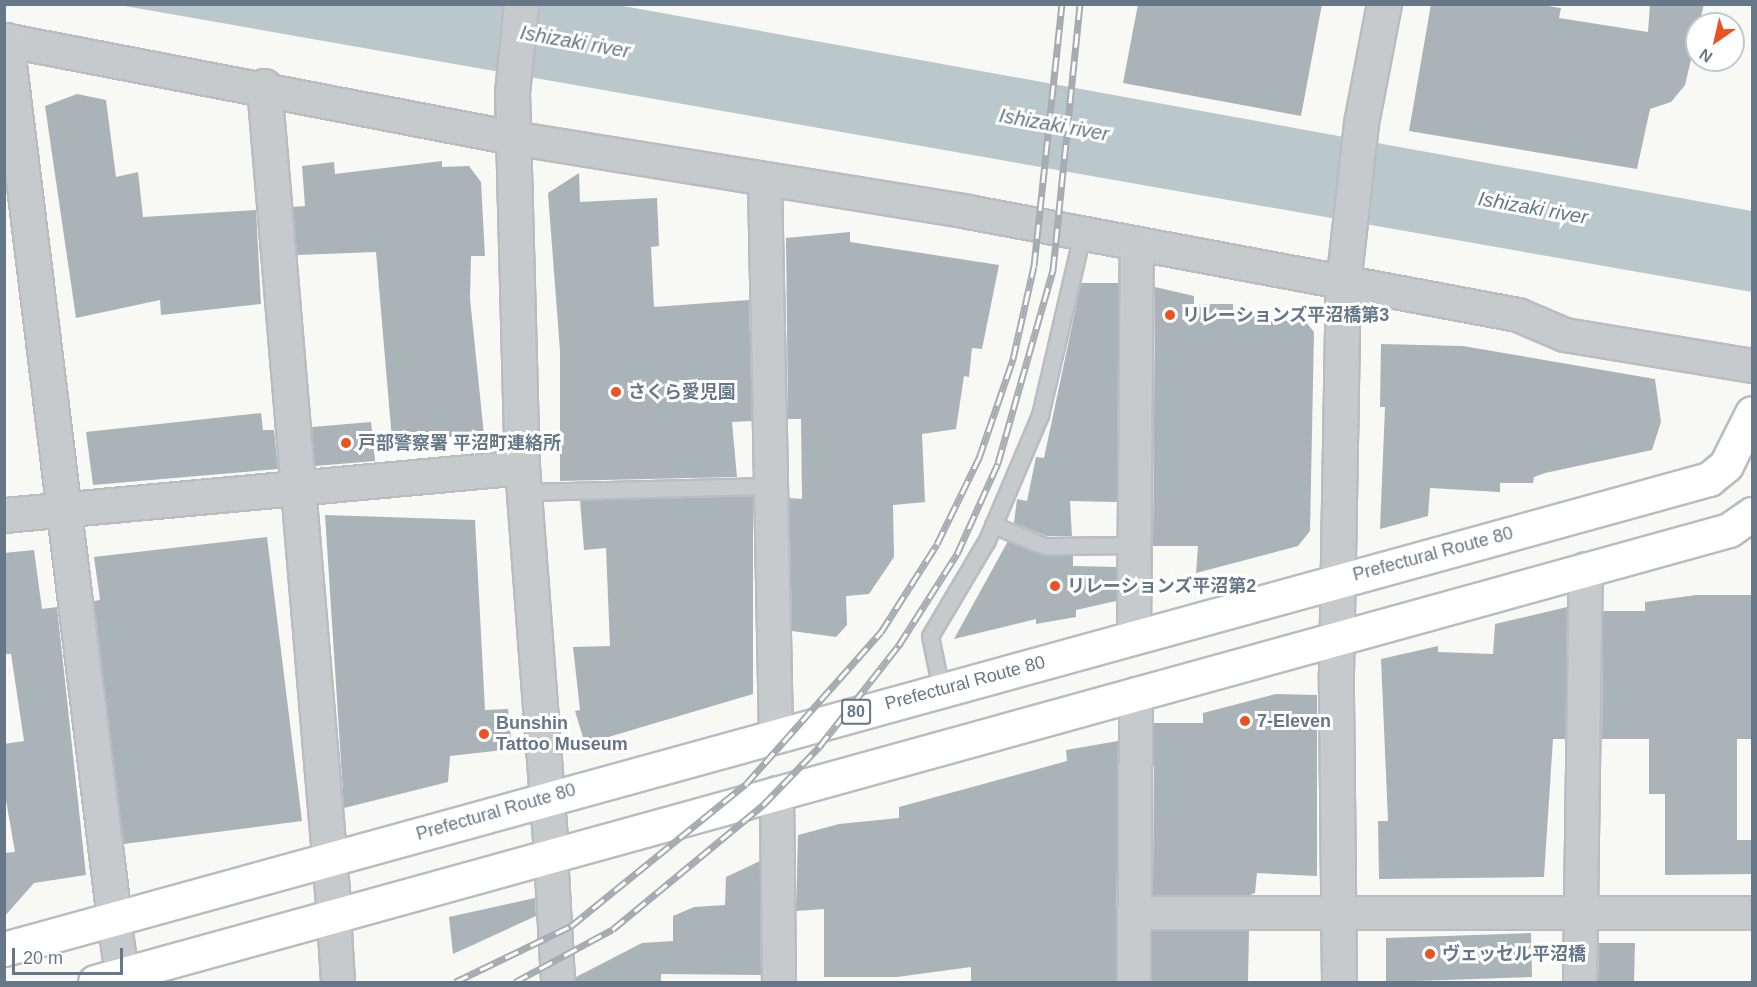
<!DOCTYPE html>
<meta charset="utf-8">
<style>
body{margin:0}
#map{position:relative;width:1757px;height:987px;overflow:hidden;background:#f8f8f5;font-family:Arial,"Noto Sans JP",sans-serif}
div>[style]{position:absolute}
.water>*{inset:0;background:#bbc8cb}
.building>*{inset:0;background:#aab3b8}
.roads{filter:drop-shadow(2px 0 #b9bdc1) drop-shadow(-2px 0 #b9bdc1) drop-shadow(0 2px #b9bdc1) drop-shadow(0 -2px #b9bdc1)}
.service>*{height:15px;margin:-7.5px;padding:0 7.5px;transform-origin:7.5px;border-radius:7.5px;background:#c6cacd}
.minor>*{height:32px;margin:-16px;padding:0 16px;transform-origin:16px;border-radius:16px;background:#c6cacd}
.tertiary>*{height:33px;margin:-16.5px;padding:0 16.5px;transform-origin:16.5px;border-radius:16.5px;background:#c6cacd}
.primary>*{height:33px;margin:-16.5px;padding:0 16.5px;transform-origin:16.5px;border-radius:16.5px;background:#fff}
.rail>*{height:7px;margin-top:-3.5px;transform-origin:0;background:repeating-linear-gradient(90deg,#fff 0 14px,#a6acb2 0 28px);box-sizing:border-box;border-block:2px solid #a6acb2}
.dots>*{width:16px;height:16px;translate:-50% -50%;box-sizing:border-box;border:3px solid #fff;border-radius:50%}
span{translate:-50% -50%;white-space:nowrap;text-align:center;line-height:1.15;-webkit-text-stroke:6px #fff;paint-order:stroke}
.shield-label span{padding:2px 4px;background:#fff;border:2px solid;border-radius:4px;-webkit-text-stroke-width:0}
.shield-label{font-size:16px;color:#667887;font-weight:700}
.poi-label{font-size:18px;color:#667887;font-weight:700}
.left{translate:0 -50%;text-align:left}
.street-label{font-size:18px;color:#667887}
.water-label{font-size:20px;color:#627a83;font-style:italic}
.frame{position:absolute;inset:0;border:6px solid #667887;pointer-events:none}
.north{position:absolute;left:1685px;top:12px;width:60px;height:60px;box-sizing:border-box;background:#fff;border:2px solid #c2c9cf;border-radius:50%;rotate:214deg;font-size:16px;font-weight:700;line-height:24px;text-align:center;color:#667887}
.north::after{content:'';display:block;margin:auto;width:21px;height:27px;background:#ea5223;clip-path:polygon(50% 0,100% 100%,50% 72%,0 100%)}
.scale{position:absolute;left:12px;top:948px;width:111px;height:27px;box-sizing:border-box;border:3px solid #667887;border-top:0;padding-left:8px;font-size:18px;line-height:21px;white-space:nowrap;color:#667887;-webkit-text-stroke:4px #fff;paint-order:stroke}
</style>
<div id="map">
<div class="water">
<div style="clip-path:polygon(119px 5px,618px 5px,1752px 211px,1752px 292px)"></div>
</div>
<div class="building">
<div style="clip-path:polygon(1138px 4px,1322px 4px,1301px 116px,1123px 83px)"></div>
<div style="clip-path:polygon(1431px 4px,1535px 4px,1561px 8px,1559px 18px,1648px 32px,1650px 4px,1704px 4px,1685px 85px,1671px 102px,1650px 109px,1637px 169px,1409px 131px)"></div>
<div style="clip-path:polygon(77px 94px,106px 100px,116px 177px,138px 172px,143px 217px,256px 210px,261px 304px,161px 315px,160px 300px,76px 318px,45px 106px)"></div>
<div style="clip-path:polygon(442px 161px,442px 167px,469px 166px,481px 182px,485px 256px,471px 256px,470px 298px,484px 435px,392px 440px,376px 252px,297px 255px,293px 207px,305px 206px,302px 166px,334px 162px,335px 174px)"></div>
<div style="clip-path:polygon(579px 173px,580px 202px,657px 198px,659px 246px,651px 247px,654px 307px,749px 300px,752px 421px,732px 422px,737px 477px,560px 481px,560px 351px,548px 193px)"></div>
<div style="clip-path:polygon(850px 232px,850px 242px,999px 265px,982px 349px,972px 348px,969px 377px,964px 376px,956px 429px,922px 434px,925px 502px,893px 505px,894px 557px,869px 594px,846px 596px,847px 625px,836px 637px,792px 631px,789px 498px,802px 499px,801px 419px,788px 419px,786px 238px)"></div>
<div style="clip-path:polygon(1081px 283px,1119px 283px,1117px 502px,1070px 501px,1072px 536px,1047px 536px,1014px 523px,1017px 499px,1027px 501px,1036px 457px,1044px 458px)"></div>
<div style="clip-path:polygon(1155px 287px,1194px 296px,1194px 304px,1233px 304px,1233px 310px,1306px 322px,1314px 332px,1310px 531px,1298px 546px,1196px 573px,1198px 546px,1153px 546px)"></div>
<div style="clip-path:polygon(1381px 344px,1463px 346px,1655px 379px,1661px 422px,1652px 450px,1545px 473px,1534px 477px,1533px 483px,1500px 483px,1500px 492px,1430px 488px,1428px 516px,1380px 529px,1385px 407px,1380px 407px)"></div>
<div style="clip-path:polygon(261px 413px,263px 430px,274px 430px,278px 469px,93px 485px,86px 432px)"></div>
<div style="clip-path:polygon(371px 422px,375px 461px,315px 466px,312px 427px)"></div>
<div style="clip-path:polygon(753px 496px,753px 694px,585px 744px,575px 711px,580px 710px,573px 647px,610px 646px,606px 548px,584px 550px,580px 500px)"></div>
<div style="clip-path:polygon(325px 515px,475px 520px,485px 710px,508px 709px,512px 749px,450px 756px,448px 782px,344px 808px)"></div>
<div style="clip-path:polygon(267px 537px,302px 821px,124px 844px,94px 601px,100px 600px,94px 557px)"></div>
<div style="clip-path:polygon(1008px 541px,1042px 555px,1073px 555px,1073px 566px,1117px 567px,1116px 601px,1076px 610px,1076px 617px,1036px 624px,1036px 619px,954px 639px)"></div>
<div style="clip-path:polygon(34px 550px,42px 609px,57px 607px,86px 875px,34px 883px,4px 917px,4px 853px,15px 852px,4px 789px,4px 744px,24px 741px,11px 654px,4px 654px,4px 553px)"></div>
<div style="clip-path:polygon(1696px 595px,1752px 595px,1752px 739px,1737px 739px,1737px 840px,1752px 840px,1752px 874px,1665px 875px,1665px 794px,1649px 794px,1649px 739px,1602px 739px,1603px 611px,1645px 611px,1645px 602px)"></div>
<div style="clip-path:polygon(1567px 607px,1566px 739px,1553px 739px,1544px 877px,1379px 879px,1378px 821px,1388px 821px,1381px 659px,1438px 646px,1438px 652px,1493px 654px,1495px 624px)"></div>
<div style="clip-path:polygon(1276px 694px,1317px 695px,1317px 876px,1257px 873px,1255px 893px,1250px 895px,1153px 895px,1154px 723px,1203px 723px,1203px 713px)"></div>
<div style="clip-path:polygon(1118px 741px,1116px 982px,971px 982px,971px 967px,897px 977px,824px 977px,824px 909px,796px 911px,798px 835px,839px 824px,899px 818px,899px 807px,1067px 761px,1066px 750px)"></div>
<div style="clip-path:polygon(760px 861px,761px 975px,661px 974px,661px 982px,576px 982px,576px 977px,642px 943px,673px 941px,673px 916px,694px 907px,725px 905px,726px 877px)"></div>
<div style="clip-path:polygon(535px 898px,536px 916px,453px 954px,449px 917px)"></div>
<div style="clip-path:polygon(1152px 931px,1249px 931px,1248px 982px,1152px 982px)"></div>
<div style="clip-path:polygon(1531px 933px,1532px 977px,1386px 982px,1386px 938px)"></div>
<div style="clip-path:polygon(1599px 943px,1635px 943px,1634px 982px,1598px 982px)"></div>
</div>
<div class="roads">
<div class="service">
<div style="left:524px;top:492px;width:247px;rotate:-1.4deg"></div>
<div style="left:993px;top:525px;width:56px;rotate:22deg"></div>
<div style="left:1045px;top:546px;width:91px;rotate:-0.6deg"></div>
<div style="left:941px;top:689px;width:54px;rotate:-101.7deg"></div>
<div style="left:930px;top:636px;width:112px;rotate:-59.3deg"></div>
<div style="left:987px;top:540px;width:136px;rotate:-67deg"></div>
<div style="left:1040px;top:415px;width:186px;rotate:-76.9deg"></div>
</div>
<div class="minor">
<div style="left:4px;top:40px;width:518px;rotate:10.9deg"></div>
<div style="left:513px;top:138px;width:461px;rotate:9.2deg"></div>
<div style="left:968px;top:212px;width:560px;rotate:10.61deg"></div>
<div style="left:1518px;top:315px;width:51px;rotate:23.1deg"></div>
<div style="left:1565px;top:335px;width:190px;rotate:9.4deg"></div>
<div style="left:765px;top:181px;width:553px;rotate:88.86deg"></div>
<div style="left:1134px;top:637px;width:393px;rotate:-89.6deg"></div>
<div style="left:777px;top:793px;width:189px;rotate:89.4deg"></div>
<div style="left:551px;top:855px;width:127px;rotate:86.8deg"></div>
<div style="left:1134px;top:913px;width:618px"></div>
<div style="left:334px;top:915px;width:67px;rotate:86.6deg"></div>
<div style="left:114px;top:918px;width:65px;rotate:82deg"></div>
<div style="left:1134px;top:982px;width:288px;rotate:-89.6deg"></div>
<div style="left:1580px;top:982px;width:413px;rotate:-89.2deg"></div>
</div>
<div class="tertiary">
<div style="left:521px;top:4px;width:89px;rotate:95.8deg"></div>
<div style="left:512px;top:93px;width:374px;rotate:88.5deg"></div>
<div style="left:522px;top:467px;width:389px;rotate:85.7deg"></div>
<div style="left:6px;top:40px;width:885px;rotate:82.99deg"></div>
<div style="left:264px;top:86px;width:832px;rotate:85.17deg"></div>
<div style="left:4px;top:515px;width:520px;rotate:-5.29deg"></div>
<div style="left:1339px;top:982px;width:309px;rotate:-90.6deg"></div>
<div style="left:1336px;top:673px;width:389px;rotate:-89deg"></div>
<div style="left:1343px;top:284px;width:162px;rotate:-83.6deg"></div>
<div style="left:1361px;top:123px;width:121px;rotate:-79.1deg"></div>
</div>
<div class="primary">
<div style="left:4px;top:949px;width:1769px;rotate:-15.41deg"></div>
<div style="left:1709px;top:479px;width:22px;rotate:-39deg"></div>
<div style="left:1726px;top:465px;width:58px;rotate:-63.4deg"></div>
<div style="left:95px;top:982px;width:1695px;rotate:-15.46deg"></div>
<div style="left:1729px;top:530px;width:28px;rotate:-35deg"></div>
</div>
</div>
<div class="rail">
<div style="left:455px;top:982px;width:129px;rotate:-25.8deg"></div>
<div style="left:571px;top:926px;width:225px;rotate:-39.1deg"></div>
<div style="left:746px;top:784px;width:203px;rotate:-48.4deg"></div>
<div style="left:881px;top:632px;width:104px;rotate:-57.5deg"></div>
<div style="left:937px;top:544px;width:96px;rotate:-64deg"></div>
<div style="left:979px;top:458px;width:105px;rotate:-71deg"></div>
<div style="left:1013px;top:359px;width:95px;rotate:-77.3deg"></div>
<div style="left:1034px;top:266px;width:263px;rotate:-83.9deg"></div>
<div style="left:515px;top:982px;width:111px;rotate:-28.4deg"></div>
<div style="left:613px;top:929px;width:195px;rotate:-39.6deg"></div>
<div style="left:763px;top:805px;width:81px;rotate:-46deg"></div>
<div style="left:819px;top:747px;width:130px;rotate:-51.9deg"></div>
<div style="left:899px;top:645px;width:108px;rotate:-57.5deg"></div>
<div style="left:957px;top:554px;width:100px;rotate:-65.7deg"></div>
<div style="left:998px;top:463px;width:201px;rotate:-74.1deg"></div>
<div style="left:1053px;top:270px;width:267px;rotate:-84.2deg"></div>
</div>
<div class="dots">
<div style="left:1170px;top:315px;background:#ea5223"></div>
<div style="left:616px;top:392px;background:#ea5223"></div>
<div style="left:346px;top:443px;background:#ea5223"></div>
<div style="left:1055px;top:586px;background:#ea5223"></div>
<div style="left:1245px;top:721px;background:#ea5223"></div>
<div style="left:484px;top:734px;background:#ea5223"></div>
<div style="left:1430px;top:954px;background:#ea5223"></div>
</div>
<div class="shield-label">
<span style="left:856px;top:712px">80</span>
</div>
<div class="poi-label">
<span class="left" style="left:1182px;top:315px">リレーションズ平沼橋第3</span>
<span class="left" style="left:628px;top:392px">さくら愛児園</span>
<span class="left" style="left:358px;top:443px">戸部警察署 平沼町連絡所</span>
<span class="left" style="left:1067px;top:586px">リレーションズ平沼第2</span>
<span class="left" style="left:1257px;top:721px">7-Eleven</span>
<span class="left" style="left:496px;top:734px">Bunshin<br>Tattoo Museum</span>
<span class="left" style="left:1442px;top:954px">ヴェッセル平沼橋</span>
</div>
<div class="street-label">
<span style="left:1433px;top:554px;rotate:-15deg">Prefectural Route 80</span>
<span style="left:965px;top:683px;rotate:-15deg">Prefectural Route 80</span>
<span style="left:496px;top:812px;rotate:-16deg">Prefectural Route 80</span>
</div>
<div class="water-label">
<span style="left:575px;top:42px;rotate:10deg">Ishizaki river</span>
<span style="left:1054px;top:125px;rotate:10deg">Ishizaki river</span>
<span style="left:1533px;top:208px;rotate:10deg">Ishizaki river</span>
</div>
<div class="frame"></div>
<div class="north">N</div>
<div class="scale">20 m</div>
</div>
